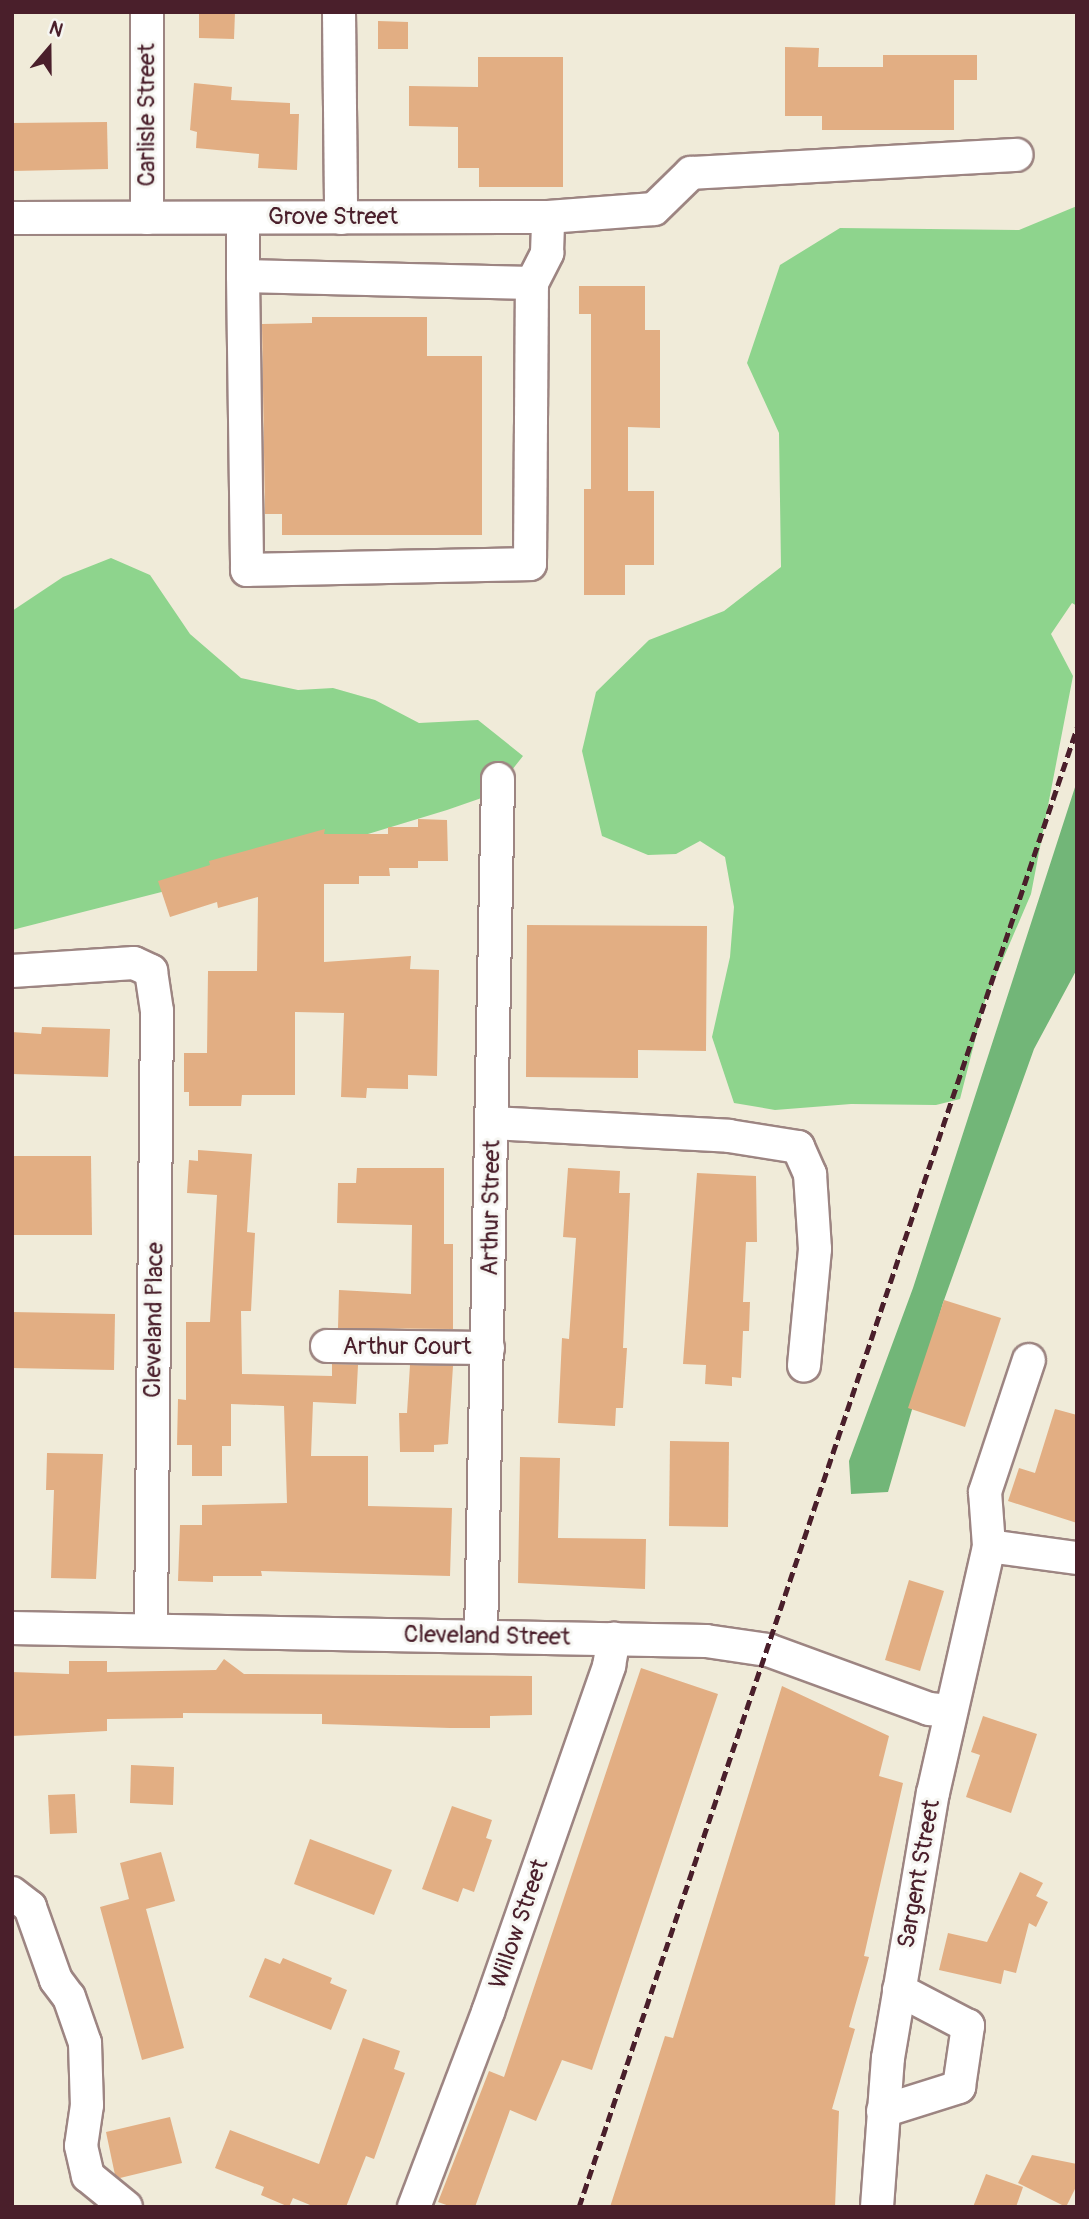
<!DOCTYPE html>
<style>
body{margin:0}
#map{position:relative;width:1089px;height:2219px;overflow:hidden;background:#f0ebd9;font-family:Pangolin,sans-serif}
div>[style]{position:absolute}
.green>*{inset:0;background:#8ed48d}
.forest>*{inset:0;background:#72b678}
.building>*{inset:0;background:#e2ae83}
.roads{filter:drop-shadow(2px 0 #9d8582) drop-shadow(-2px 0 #9d8582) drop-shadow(0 2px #9d8582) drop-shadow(0 -2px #9d8582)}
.minor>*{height:32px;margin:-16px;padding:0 16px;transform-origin:16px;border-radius:16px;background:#fff}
.rail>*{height:5px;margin-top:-2.5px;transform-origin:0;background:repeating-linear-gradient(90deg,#4a1f2b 0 10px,transparent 0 15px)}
span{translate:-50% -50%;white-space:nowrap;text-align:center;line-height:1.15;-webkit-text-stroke:6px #f6f6f2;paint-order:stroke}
.street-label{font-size:24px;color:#4a1f2b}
.frame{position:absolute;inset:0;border:14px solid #4a1f2b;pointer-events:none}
.north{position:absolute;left:14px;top:14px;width:70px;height:70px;-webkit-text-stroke:5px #f6f6f2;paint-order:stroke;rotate:20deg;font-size:19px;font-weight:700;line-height:28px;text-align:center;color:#4a1f2b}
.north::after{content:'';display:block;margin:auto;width:24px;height:32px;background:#4a1f2b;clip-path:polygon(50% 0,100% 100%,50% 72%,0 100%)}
</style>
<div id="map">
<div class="green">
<div style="clip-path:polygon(1077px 206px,1077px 606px,1072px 603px,1051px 634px,1073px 676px,1031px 894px,985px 1001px,960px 1099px,936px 1105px,851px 1104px,775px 1110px,734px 1103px,712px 1037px,730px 957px,734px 907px,725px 857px,700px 841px,676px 854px,648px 855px,602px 836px,582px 751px,596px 692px,649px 640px,724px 611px,781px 567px,779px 433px,747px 363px,780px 265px,840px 228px,1019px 230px)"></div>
<div style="clip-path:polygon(111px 558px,150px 575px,190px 634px,241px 678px,298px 690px,333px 688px,375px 700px,419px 723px,478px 720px,523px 756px,493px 794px,447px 810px,256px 868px,12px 930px,12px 611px,63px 577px)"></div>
</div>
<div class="forest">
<div style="clip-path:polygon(1077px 781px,1077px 969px,1034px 1049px,943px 1303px,888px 1492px,851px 1494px,849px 1461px,913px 1288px)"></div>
</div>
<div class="building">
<div style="clip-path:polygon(199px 12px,235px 12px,234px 39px,199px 38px)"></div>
<div style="clip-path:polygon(378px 21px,408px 22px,408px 49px,378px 49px)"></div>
<div style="clip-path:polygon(785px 47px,819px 48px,818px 67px,883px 67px,883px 55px,977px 55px,977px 80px,954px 80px,954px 130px,822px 130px,822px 116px,785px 116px)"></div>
<div style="clip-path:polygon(478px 57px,563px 57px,563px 187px,479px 187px,479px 168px,458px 168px,458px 127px,409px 126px,409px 86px,478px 87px)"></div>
<div style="clip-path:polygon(194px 83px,232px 87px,231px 100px,290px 103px,290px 114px,299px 114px,297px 170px,258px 168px,259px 154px,196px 148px,197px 132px,190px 130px)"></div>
<div style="clip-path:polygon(107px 122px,108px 169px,12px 171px,12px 123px)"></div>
<div style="clip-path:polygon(579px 286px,645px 286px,645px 330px,660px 330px,660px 428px,628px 427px,628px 491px,654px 491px,654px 565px,625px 565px,625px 595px,584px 595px,584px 489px,591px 489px,591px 314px,579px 314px)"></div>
<div style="clip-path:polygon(312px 317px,427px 317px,427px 356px,482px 356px,482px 535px,282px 535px,282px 514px,265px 514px,262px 324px,312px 323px)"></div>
<div style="clip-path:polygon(418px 819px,447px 820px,448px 861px,418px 861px,418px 868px,389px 868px,390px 876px,359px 876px,359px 884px,324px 884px,324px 962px,411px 956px,410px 969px,439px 970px,437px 1076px,408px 1075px,408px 1089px,367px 1088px,366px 1098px,341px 1097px,344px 1013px,295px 1012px,295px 1095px,242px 1095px,241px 1106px,189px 1106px,189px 1092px,184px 1092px,184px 1053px,207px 1053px,208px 971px,257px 971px,258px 897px,218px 908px,217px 902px,170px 917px,158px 881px,210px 865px,209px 861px,325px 829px,324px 834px,388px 834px,388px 827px,418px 827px)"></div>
<div style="clip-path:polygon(527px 925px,707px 926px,706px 1051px,638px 1050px,638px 1078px,526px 1077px)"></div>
<div style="clip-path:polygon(42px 1027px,110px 1029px,108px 1077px,12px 1074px,12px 1032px,41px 1034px)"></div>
<div style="clip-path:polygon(198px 1150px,252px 1154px,247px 1232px,255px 1233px,251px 1311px,241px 1311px,242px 1374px,332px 1376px,332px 1364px,358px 1365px,356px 1404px,313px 1402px,311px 1456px,368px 1456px,368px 1506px,452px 1508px,450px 1576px,261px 1571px,262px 1576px,213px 1576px,213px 1582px,178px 1581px,180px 1525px,202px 1525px,202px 1505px,287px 1503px,284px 1406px,231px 1404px,231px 1446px,222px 1446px,222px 1476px,192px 1476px,192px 1445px,177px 1445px,178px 1399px,186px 1400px,186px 1322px,210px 1322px,217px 1195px,187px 1193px,189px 1160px,198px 1161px)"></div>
<div style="clip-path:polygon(12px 1156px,91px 1156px,92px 1235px,12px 1235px)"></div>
<div style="clip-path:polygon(357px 1168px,444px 1168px,444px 1244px,453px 1244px,453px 1329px,338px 1328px,339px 1290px,411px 1294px,412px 1225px,337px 1223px,338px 1183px,356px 1183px)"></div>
<div style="clip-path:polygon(568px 1168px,620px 1171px,619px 1193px,630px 1193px,623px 1348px,627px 1348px,623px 1408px,616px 1408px,615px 1426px,558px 1423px,562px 1338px,569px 1339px,576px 1238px,563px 1237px)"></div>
<div style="clip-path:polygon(697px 1173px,756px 1176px,757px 1242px,746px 1242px,743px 1302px,750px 1302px,749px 1331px,743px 1331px,741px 1378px,732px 1377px,732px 1386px,705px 1384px,706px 1365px,683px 1364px)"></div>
<div style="clip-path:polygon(944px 1300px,1001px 1318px,965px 1427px,908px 1408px)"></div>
<div style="clip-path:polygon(12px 1312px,115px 1314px,114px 1370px,12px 1368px)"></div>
<div style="clip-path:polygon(410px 1365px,453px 1366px,448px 1444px,434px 1445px,434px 1452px,400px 1452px,399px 1413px,407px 1413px)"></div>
<div style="clip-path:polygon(1055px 1409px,1077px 1415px,1077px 1523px,1008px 1501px,1019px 1468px,1035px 1473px)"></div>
<div style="clip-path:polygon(670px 1441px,729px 1442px,728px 1527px,669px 1526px)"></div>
<div style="clip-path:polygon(47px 1453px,103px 1454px,96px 1579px,51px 1578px,54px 1490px,46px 1490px)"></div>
<div style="clip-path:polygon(520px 1457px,560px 1458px,558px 1538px,646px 1539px,645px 1589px,518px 1583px)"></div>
<div style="clip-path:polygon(909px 1580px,944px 1591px,920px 1671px,885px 1660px)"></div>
<div style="clip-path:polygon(224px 1659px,244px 1674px,532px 1676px,532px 1715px,490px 1716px,490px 1728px,450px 1728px,322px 1724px,322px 1714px,183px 1713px,183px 1718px,107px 1719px,107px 1731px,12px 1736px,12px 1672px,69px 1674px,69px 1661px,107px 1661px,107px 1672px,216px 1670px)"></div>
<div style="clip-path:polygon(641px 1668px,718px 1694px,592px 2070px,562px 2060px,536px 2121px,510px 2110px,475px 2207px,452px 2207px,438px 2202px,489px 2071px,504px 2077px)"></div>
<div style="clip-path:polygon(782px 1686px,889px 1736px,879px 1776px,903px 1783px,864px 1956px,869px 1957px,849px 2027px,855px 2029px,832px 2109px,839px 2111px,835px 2207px,610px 2207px,665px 2036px,673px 2038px)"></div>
<div style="clip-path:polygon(983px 1716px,1037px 1734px,1011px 1813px,966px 1797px,980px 1755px,971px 1752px)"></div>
<div style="clip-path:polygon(131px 1765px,174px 1767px,173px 1805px,130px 1803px)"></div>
<div style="clip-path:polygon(75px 1794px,77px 1833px,50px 1834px,48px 1795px)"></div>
<div style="clip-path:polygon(452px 1806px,492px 1820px,486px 1838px,492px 1840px,474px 1892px,463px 1888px,458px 1902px,422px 1889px)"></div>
<div style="clip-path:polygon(310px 1839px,392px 1870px,374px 1915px,294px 1884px)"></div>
<div style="clip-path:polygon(161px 1852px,175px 1901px,146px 1909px,184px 2048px,142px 2060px,100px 1907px,129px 1899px,120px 1863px)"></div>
<div style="clip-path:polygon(1020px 1872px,1043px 1883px,1036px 1896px,1048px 1902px,1036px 1927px,1029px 1923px,1016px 1973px,1004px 1970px,1001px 1984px,939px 1970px,948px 1933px,987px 1942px)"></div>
<div style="clip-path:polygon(265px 1958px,280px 1964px,283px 1958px,332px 1978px,330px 1983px,347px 1990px,331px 2030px,249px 1997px)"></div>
<div style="clip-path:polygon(363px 2038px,400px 2051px,394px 2069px,405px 2073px,374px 2159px,366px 2156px,346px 2207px,315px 2207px,293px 2198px,289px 2207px,261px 2195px,264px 2187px,215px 2168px,230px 2130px,319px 2164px)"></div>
<div style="clip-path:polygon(170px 2117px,182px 2163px,120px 2178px,115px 2175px,106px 2132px)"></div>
<div style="clip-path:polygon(1032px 2155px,1077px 2164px,1077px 2185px,1066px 2207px,1018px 2183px)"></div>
<div style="clip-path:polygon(986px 2174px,1023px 2187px,1016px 2207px,973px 2207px)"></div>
</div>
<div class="roads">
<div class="minor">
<div style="left:339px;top:12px;width:206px;rotate:89.4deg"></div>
<div style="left:12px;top:218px;width:536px;rotate:-0.11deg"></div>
<div style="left:548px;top:217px;width:106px;rotate:-4.3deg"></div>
<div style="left:654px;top:209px;width:52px;rotate:-44.2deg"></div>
<div style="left:691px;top:173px;width:326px;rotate:-3.2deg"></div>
<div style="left:147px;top:218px;width:206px;rotate:-90deg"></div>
<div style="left:243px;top:218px;width:58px;rotate:90deg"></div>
<div style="left:243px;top:276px;width:294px;rotate:89.2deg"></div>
<div style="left:247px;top:570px;width:283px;rotate:-1.2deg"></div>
<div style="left:530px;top:564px;width:281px;rotate:-89.6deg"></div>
<div style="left:532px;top:283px;width:289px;rotate:-178.6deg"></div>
<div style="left:532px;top:283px;width:34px;rotate:-63deg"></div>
<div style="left:547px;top:253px;width:36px;rotate:-88deg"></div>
<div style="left:12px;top:971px;width:122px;rotate:-3.8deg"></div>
<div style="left:134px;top:963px;width:19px;rotate:25deg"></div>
<div style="left:151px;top:971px;width:40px;rotate:81.5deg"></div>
<div style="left:157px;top:1011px;width:618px;rotate:90.56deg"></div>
<div style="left:492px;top:1123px;width:237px;rotate:3.1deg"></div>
<div style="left:729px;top:1136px;width:70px;rotate:9.1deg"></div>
<div style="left:798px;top:1147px;width:30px;rotate:66deg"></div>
<div style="left:810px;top:1174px;width:75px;rotate:86.2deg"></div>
<div style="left:815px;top:1249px;width:117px;rotate:95.4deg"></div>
<div style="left:327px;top:1346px;width:161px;rotate:0.7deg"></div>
<div style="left:989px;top:1546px;width:89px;rotate:7.8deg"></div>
<div style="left:12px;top:1628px;width:694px;rotate:1.07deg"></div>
<div style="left:706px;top:1641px;width:63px;rotate:8.3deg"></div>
<div style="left:768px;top:1650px;width:171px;rotate:20.1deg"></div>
<div style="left:929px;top:1709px;width:21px;rotate:5deg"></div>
<div style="left:481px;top:1636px;width:857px;rotate:-88.86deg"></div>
<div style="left:12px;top:1893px;width:23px;rotate:38deg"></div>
<div style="left:30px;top:1907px;width:77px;rotate:70.4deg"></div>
<div style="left:56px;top:1980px;width:21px;rotate:53deg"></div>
<div style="left:69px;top:1997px;width:49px;rotate:70.8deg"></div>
<div style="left:85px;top:2043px;width:62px;rotate:88.2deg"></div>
<div style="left:87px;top:2105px;width:41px;rotate:98.3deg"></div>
<div style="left:81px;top:2146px;width:31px;rotate:77deg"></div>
<div style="left:88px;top:2176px;width:49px;rotate:39.2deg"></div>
<div style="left:883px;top:2111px;width:80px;rotate:-17.5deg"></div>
<div style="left:959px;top:2087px;width:62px;rotate:-81.6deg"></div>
<div style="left:968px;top:2026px;width:78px;rotate:-152.4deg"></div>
<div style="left:414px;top:2207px;width:209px;rotate:-69.2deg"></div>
<div style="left:488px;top:2012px;width:367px;rotate:-70.7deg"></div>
<div style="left:609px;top:1666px;width:28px;rotate:-80deg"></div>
<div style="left:877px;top:2207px;width:149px;rotate:-85.8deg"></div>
<div style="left:888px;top:2058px;width:269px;rotate:-80.4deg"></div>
<div style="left:933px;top:1793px;width:253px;rotate:-77.2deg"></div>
<div style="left:989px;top:1546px;width:54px;rotate:-94.2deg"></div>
<div style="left:985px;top:1492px;width:139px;rotate:-71.6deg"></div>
</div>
</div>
<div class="rail">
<div style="left:579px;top:2207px;width:1561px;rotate:-71.39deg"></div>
</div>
<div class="street-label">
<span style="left:147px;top:115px;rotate:-90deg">Carlisle Street</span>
<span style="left:333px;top:217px">Grove Street</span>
<span style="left:491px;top:1208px;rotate:-89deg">Arthur Street</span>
<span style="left:154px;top:1320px;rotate:-89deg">Cleveland Place</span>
<span style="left:407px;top:1347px">Arthur Court</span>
<span style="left:487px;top:1636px;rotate:1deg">Cleveland Street</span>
<span style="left:919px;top:1874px;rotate:-80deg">Sargent Street</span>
<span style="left:519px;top:1924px;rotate:-71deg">Willow Street</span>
</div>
<div class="frame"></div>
<div class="north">N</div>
</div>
